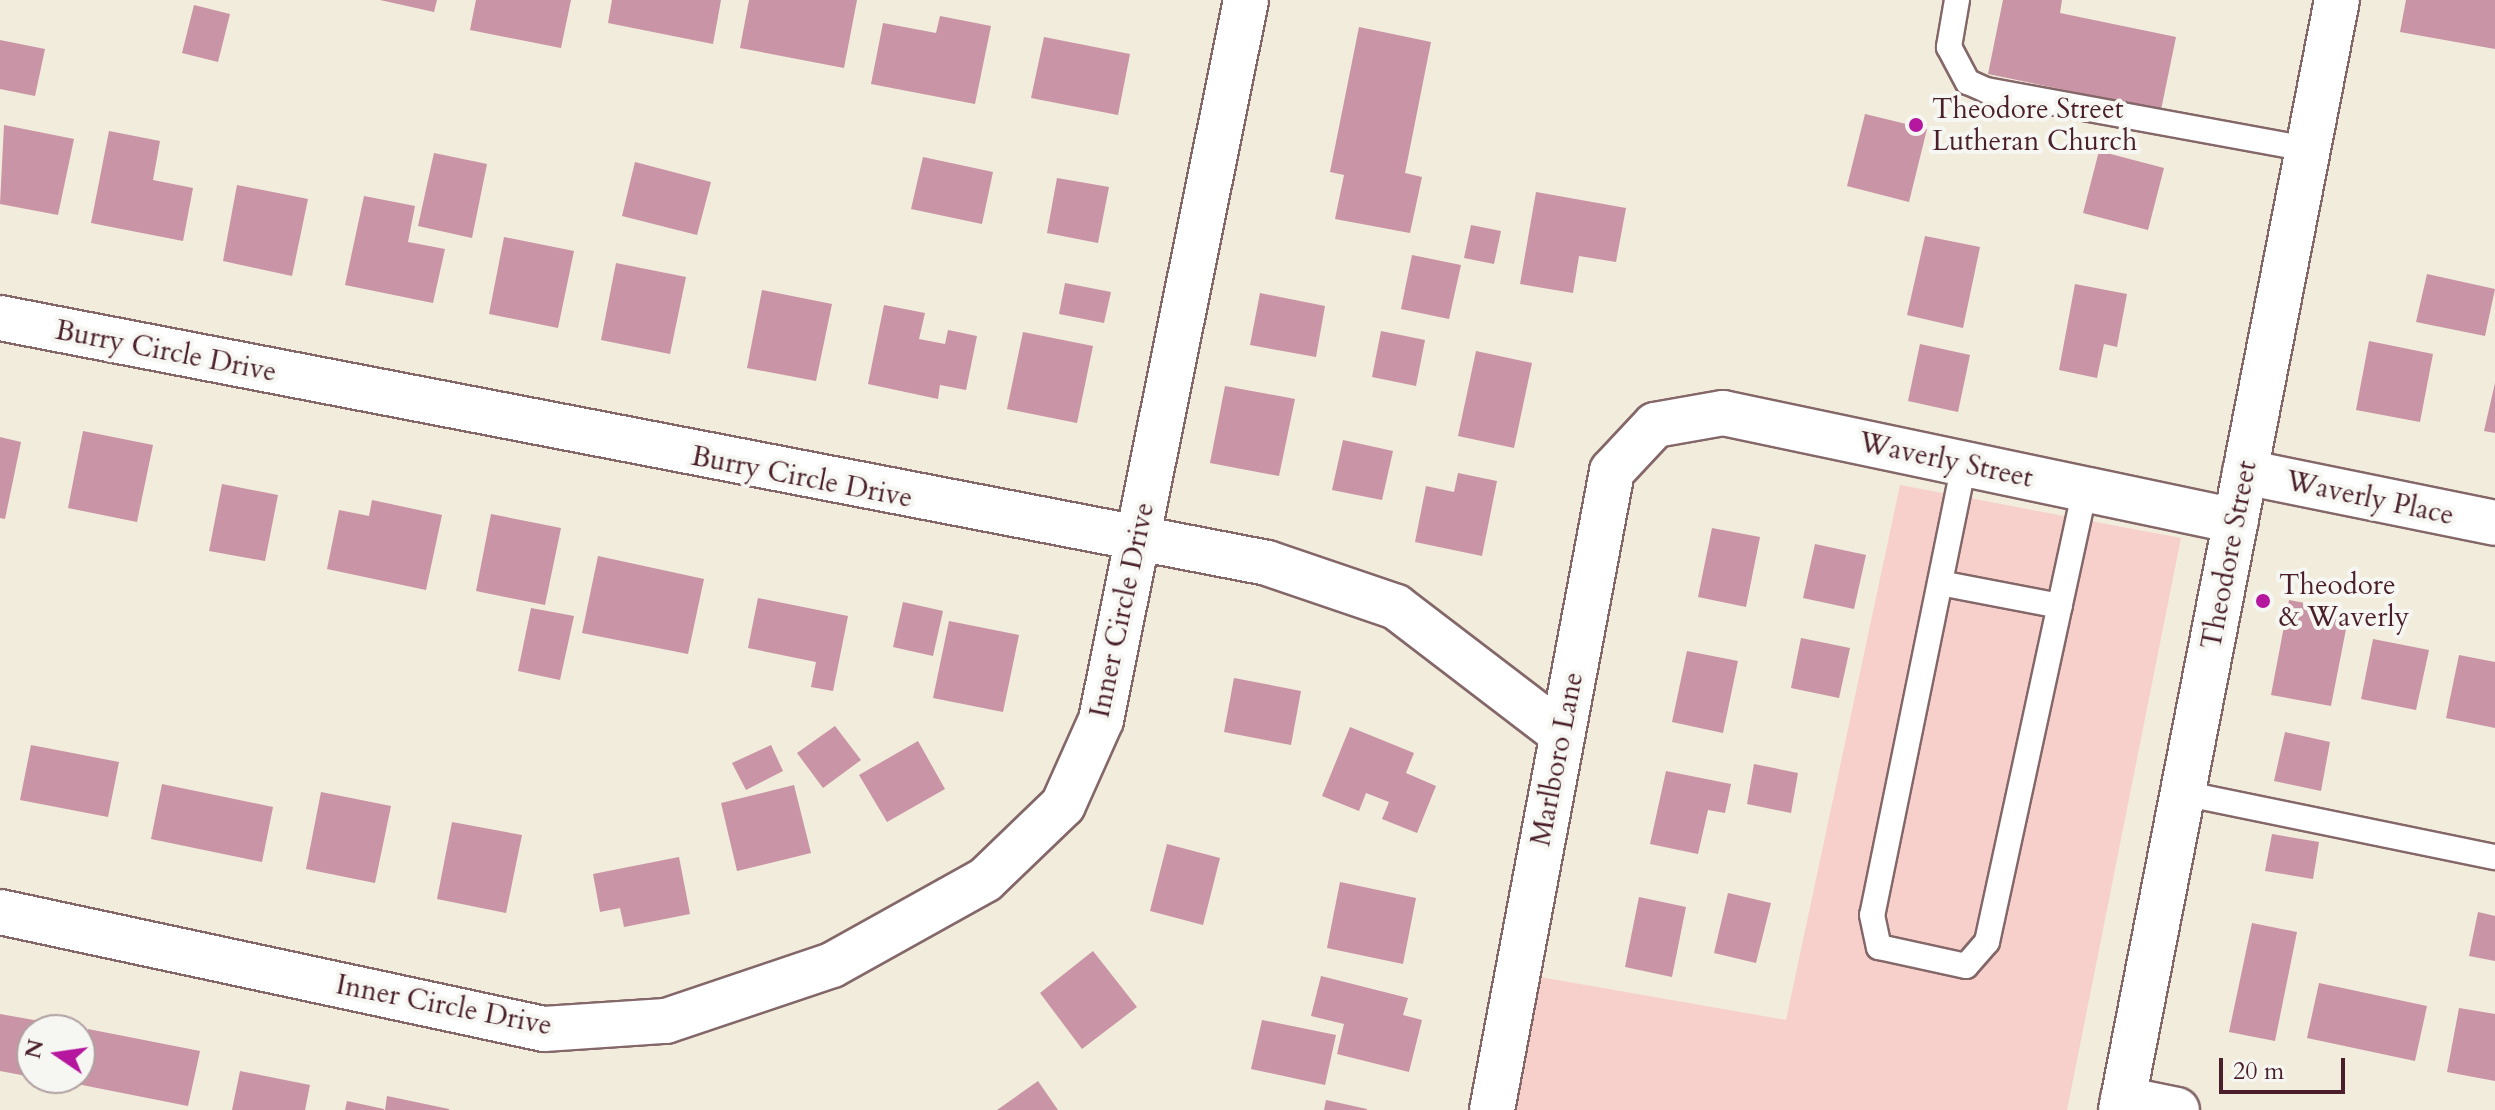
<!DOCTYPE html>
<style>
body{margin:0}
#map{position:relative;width:2495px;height:1110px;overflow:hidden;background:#f1ecdb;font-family:Cardo,serif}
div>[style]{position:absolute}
.built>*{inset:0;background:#f7d0cc}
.building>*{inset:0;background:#c994a5}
.roads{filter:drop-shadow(2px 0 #846769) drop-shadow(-2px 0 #846769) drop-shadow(0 2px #846769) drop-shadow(0 -2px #846769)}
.service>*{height:24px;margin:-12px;padding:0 12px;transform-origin:12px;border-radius:12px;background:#fff}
.minor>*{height:44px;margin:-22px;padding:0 22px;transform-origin:22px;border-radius:22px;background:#fff}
.secondary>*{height:44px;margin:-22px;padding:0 22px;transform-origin:22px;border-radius:22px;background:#fff}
.dots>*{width:22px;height:22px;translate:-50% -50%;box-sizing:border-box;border:4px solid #f6f6f2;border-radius:50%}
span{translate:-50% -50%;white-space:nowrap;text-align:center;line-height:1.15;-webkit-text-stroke:8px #f6f6f2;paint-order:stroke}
.poi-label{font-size:28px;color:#4a1f2b}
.left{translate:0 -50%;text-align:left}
.street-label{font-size:28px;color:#4a1f2b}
.north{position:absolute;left:16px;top:1014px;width:80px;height:80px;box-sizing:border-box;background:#f6f6f2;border:2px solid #b1a0a2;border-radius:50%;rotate:283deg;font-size:22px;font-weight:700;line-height:32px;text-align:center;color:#4a1f2b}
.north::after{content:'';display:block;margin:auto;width:28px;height:36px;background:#b5179e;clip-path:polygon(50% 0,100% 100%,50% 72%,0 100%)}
.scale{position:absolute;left:2219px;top:1058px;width:126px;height:36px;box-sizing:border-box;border:4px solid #4a1f2b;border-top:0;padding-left:10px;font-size:24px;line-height:28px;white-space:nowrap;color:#4a1f2b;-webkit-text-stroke:6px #f6f6f2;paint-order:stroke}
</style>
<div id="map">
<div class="built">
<div style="clip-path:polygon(1900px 485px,2181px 538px,2067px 1110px,1516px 1110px,1540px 977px,1786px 1020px)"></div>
</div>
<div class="building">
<div style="clip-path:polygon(380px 0,437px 0,434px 12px)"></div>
<div style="clip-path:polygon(476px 0,571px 0,561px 48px,470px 30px)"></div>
<div style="clip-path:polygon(612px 0,721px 0,713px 44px,608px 23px)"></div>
<div style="clip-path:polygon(749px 0,857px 0,844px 68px,740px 48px)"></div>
<div style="clip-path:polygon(2003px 0,2062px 0,2060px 13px,2176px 37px,2161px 110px,1988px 74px)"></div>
<div style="clip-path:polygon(2406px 0,2495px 0,2495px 49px,2400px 32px)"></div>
<div style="clip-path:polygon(194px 5px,230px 14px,218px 62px,182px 53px)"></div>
<div style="clip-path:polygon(940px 16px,991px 26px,975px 104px,871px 84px,883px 23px,936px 33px)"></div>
<div style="clip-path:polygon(1359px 27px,1431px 42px,1405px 173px,1422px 177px,1410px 233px,1335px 219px,1344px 175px,1330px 172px)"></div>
<div style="clip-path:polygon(1044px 37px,1130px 54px,1118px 115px,1031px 98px)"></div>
<div style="clip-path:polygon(0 40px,45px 49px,35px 96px,0 89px)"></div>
<div style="clip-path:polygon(1865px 114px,1927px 129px,1909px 202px,1847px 186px)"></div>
<div style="clip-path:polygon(4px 125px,74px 139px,58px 215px,0 204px)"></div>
<div style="clip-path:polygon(109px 131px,160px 141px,153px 180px,193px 188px,183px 241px,91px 223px)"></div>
<div style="clip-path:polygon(2099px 151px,2164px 168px,2148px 230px,2083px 213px)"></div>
<div style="clip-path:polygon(434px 153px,487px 164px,472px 238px,418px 226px)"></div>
<div style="clip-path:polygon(923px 157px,993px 172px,982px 224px,911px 209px)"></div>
<div style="clip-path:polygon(635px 162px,711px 182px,697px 235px,622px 216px)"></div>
<div style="clip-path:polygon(1057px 178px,1109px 187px,1098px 243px,1047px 233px)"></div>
<div style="clip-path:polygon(237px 185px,308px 199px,292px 276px,223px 261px)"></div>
<div style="clip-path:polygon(1536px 192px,1626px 208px,1616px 262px,1579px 256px,1573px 293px,1520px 284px)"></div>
<div style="clip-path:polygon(364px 196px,415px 206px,408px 242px,445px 249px,433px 303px,345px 285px)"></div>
<div style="clip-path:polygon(1471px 225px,1501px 231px,1494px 264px,1464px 258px)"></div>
<div style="clip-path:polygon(1925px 236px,1980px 247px,1963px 328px,1907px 315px)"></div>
<div style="clip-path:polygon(504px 237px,574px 251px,558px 328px,489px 314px)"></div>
<div style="clip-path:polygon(1412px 255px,1461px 265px,1449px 319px,1401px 309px)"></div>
<div style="clip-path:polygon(616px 263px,686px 277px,670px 354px,601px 340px)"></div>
<div style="clip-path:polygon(2427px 274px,2495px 289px,2485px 336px,2416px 322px)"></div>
<div style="clip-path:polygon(1065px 283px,1111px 292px,1104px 323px,1059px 314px)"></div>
<div style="clip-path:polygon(2075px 284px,2127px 294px,2117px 347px,2104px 344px,2097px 378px,2059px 370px)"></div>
<div style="clip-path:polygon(762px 290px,832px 304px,816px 381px,747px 368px)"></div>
<div style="clip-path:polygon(1260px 293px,1325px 306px,1316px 357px,1250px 345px)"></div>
<div style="clip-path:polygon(884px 305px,925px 313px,919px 339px,945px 344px,948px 330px,977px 336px,966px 390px,940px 385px,938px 399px,868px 384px)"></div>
<div style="clip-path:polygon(1381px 331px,1425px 340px,1416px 386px,1372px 377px)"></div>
<div style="clip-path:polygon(1023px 332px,1093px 346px,1077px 423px,1007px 409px)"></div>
<div style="clip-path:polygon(2369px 341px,2433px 354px,2420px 422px,2356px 410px)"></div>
<div style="clip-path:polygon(1920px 344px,1970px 355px,1958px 412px,1908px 401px)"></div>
<div style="clip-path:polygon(1476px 351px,1532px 363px,1514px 448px,1458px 436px)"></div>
<div style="clip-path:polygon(2495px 383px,2495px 433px,2484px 431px)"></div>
<div style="clip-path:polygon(1225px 386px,1295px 399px,1279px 476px,1210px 463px)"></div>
<div style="clip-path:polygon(83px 431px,153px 445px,137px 522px,68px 508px)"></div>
<div style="clip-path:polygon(0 437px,21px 442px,5px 519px,0 518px)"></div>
<div style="clip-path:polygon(1343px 440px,1393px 451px,1382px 500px,1332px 490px)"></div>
<div style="clip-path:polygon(1458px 473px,1497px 481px,1482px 556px,1415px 542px,1426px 486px,1454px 492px)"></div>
<div style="clip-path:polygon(222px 484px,278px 495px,265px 561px,209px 551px)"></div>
<div style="clip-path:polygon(372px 500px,442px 515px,426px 590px,327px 569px,339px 510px,369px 516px)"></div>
<div style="clip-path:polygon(491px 514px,561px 528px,545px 605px,476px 591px)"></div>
<div style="clip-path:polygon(1712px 528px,1760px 537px,1746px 607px,1698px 597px)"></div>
<div style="clip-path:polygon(1815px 544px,1866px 555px,1854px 609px,1803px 598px)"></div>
<div style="clip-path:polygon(598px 556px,704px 579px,688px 654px,582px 633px)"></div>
<div style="clip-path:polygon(758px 598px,848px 616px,833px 691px,811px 687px,816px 662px,748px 648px)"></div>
<div style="clip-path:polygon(2289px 600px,2332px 608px,2331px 616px,2348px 619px,2331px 706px,2271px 695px)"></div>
<div style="clip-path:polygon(903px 602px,943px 611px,933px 656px,893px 647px)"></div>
<div style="clip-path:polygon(531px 608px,574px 616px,560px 680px,518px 671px)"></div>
<div style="clip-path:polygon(949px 621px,1019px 635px,1003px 712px,933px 698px)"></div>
<div style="clip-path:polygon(1801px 638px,1850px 648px,1839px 698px,1791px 688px)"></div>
<div style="clip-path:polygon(2373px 639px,2429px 650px,2416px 710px,2361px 699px)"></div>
<div style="clip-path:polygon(1687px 651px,1738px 661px,1723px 733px,1672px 722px)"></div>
<div style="clip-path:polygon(2459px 655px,2495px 662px,2495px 728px,2446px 718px)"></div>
<div style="clip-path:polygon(1234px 678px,1301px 691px,1291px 745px,1224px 732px)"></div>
<div style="clip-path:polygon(835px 726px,861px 760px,823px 788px,797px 753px)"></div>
<div style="clip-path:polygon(1350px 727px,1414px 753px,1406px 773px,1436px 786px,1417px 833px,1382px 819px,1389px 802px,1366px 793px,1359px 811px,1322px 796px)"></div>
<div style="clip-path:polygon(2285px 732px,2330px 742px,2321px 791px,2274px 781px)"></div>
<div style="clip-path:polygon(918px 741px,945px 789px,887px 822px,859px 775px)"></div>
<div style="clip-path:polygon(31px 745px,119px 762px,108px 817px,20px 800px)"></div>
<div style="clip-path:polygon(771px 745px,783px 771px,746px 790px,732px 763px)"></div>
<div style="clip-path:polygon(1754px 764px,1798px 773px,1791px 813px,1747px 804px)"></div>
<div style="clip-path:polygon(1666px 771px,1731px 784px,1725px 813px,1708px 810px,1698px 854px,1650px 844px)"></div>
<div style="clip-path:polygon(162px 784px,273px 807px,262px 862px,151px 839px)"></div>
<div style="clip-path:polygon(794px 785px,811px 853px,737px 871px,721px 803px)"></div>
<div style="clip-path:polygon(321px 792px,391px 806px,375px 883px,306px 869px)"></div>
<div style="clip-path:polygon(452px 822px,522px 835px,506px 913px,437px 899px)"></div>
<div style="clip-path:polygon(2272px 834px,2319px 842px,2313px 879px,2265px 871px)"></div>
<div style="clip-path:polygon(1167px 844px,1220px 858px,1203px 925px,1150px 911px)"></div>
<div style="clip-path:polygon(679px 857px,690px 914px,624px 927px,620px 908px,600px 912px,593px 874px)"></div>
<div style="clip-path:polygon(1340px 882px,1416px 898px,1403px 964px,1327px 948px)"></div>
<div style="clip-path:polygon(1728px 893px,1771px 903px,1756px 963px,1714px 953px)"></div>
<div style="clip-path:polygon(1639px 897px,1686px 907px,1672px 977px,1625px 967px)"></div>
<div style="clip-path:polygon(2478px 912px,2495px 916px,2495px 961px,2469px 956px)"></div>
<div style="clip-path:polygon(2252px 923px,2297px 932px,2275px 1041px,2229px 1032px)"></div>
<div style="clip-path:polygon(1093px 951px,1137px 1007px,1082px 1049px,1040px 993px)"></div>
<div style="clip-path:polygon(1321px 976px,1408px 998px,1403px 1015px,1422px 1020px,1409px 1072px,1337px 1054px,1344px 1024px,1311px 1016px)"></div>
<div style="clip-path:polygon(2319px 983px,2427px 1006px,2415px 1061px,2307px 1038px)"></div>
<div style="clip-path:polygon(2459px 1008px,2495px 1014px,2495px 1081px,2447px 1072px)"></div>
<div style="clip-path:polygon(0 1014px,51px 1023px,50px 1030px,32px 1030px,32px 1077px,0 1071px)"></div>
<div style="clip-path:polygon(1262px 1020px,1336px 1035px,1325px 1085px,1251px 1069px)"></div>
<div style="clip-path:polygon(88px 1029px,200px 1051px,188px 1106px,77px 1084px)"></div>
<div style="clip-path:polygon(240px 1071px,310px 1085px,305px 1110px,232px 1110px)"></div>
<div style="clip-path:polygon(1038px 1081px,1058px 1110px,997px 1110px)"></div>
<div style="clip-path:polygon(387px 1096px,449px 1109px,449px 1110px,385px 1110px)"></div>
<div style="clip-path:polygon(1326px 1100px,1367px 1109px,1367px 1110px,1324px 1110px)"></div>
<div style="clip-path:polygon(347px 1101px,384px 1109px,384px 1110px,345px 1110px)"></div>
</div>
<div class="roads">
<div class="service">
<div style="left:1957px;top:0;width:48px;rotate:99.7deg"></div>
<div style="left:1949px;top:47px;width:40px;rotate:62deg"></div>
<div style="left:1968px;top:82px;width:20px;rotate:24deg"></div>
<div style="left:1986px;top:90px;width:327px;rotate:10.4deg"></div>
<div style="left:1964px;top:464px;width:460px;rotate:101.5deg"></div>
<div style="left:1872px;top:915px;width:33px;rotate:78deg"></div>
<div style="left:1879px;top:947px;width:89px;rotate:12.3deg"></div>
<div style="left:1966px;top:966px;width:32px;rotate:-49deg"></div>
<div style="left:1987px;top:942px;width:463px;rotate:-77.8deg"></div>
<div style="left:1940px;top:583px;width:122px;rotate:10.9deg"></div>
<div style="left:2182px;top:793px;width:319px;rotate:11.6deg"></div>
</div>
<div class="minor">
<div style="left:0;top:318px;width:1290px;rotate:10.94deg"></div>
<div style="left:1267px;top:563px;width:136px;rotate:18.8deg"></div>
<div style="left:1396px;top:607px;width:208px;rotate:37.4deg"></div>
<div style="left:2245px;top:472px;width:255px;rotate:11.5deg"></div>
<div style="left:0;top:912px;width:556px;rotate:12.14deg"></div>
<div style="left:544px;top:1029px;width:122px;rotate:-3.8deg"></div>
<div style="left:666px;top:1021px;width:175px;rotate:-18.6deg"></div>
<div style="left:832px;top:965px;width:175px;rotate:-29.1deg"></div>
<div style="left:985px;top:880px;width:108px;rotate:-43.9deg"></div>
<div style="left:1063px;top:805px;width:93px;rotate:-65.9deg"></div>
<div style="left:1101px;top:720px;width:734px;rotate:-78.61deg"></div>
<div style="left:2123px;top:1099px;width:55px;rotate:11.5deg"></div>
<div style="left:1492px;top:1110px;width:650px;rotate:-79.36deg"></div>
<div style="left:1612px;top:471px;width:63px;rotate:-46.9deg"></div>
<div style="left:1655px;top:425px;width:69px;rotate:-10deg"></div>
<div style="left:1723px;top:413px;width:524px;rotate:11.89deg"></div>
</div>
<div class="secondary">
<div style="left:2121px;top:1110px;width:1131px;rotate:-78.99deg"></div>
</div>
</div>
<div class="dots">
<div style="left:1916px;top:125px;background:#b5179e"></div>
<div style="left:2263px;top:601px;background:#b5179e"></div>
</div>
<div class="poi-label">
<span class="left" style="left:1932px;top:125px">Theodore Street<br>Lutheran Church</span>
<span class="left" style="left:2279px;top:601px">Theodore<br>&amp; Waverly</span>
</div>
<div class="street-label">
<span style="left:166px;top:351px;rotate:11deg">Burry Circle Drive</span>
<span style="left:1946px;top:460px;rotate:12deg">Waverly Street</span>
<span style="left:802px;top:477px;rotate:11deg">Burry Circle Drive</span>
<span style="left:2370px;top:498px;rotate:12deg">Waverly Place</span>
<span style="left:2229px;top:555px;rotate:-79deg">Theodore Street</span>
<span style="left:1122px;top:610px;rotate:-78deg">Inner Circle Drive</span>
<span style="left:1557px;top:759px;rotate:-79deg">Marlboro Lane</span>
<span style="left:444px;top:1005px;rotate:11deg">Inner Circle Drive</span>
</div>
<div class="north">N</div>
<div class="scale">20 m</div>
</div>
